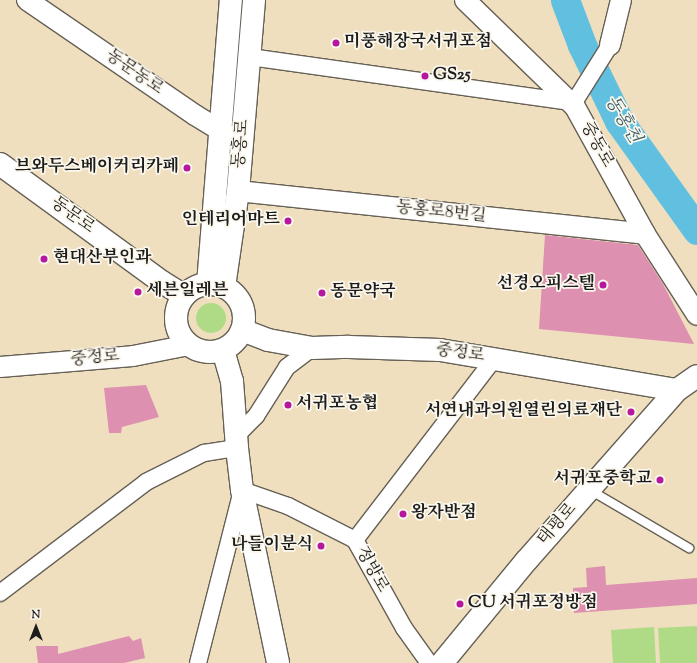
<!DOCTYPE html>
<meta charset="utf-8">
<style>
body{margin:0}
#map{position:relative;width:697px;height:663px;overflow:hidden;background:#efdfbf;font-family:"Sorts Mill Goudy","Noto Serif KR",serif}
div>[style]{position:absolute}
.green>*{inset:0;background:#b0db86}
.round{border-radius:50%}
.river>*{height:29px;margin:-14.5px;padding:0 14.5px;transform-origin:14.5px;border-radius:14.5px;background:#61c0e0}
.building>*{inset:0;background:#dd90af}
.roads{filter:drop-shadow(1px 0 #666055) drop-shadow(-1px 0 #666055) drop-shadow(0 1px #666055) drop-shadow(0 -1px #666055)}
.service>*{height:8px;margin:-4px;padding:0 4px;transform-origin:4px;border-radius:4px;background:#fff}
.minor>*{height:16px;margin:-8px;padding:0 8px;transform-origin:8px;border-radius:8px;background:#fff}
.tertiary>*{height:20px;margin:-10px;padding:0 10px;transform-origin:10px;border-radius:10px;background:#fff}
.secondary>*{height:22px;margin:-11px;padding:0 11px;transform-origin:11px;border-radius:11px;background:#fff}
.secondary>.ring{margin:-11px;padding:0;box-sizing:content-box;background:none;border:22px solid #fff;border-radius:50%}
.dots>*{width:11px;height:11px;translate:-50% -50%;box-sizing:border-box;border:2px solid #fbf7ec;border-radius:50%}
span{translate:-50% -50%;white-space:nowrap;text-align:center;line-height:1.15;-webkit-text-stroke:3.5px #fbf7ec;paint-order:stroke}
.poi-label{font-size:17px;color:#1c1c1c;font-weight:700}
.left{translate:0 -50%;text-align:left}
.right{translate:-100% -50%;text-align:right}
.street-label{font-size:17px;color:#1c1c1c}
.water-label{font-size:18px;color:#385e6a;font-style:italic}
.north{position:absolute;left:16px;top:607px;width:40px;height:40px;-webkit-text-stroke:3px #fbf7ec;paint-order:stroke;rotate:0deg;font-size:11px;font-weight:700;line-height:16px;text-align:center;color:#1c1c1c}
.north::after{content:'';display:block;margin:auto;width:14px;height:18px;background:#1c1c1c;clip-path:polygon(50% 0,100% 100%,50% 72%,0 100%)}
</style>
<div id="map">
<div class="green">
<div class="round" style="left:196px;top:303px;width:30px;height:30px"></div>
<div style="clip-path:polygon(697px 626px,697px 663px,660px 663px,658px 628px)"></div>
<div style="clip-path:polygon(654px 627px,656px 663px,613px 663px,611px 630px)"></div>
</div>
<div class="river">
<div style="left:565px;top:0;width:48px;rotate:69.3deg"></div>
<div style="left:582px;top:45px;width:85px;rotate:64deg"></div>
<div style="left:619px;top:121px;width:134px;rotate:54.4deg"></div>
</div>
<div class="building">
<div style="clip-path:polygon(545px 235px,638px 245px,663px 284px,694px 344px,539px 329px)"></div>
<div style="clip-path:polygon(146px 385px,159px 417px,122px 427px,121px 433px,109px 433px,104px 388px)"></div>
<div style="clip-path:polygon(605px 566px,606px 585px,697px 578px,697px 604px,574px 613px,573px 588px,587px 587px,586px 568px)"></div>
<div style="clip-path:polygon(129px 636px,133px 641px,141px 638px,145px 658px,124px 663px,38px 663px,36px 646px,58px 646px,58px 654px)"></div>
</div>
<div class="roads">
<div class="service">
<div style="left:590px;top:490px;width:115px;rotate:30.4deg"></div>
</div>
<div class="minor">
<div style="left:250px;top:57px;width:324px;rotate:8deg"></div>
<div style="left:573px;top:104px;width:70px;rotate:-57.9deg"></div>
<div style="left:237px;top:435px;width:27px;rotate:-45deg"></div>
<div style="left:256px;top:416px;width:58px;rotate:-57.7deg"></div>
<div style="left:287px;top:367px;width:31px;rotate:-37deg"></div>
<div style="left:355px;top:540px;width:228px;rotate:-52.5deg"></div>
<div style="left:0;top:593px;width:183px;rotate:-37.2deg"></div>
<div style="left:146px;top:482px;width:65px;rotate:-26.6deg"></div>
<div style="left:204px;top:453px;width:33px;rotate:-9deg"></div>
<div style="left:198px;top:663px;width:179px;rotate:-75.7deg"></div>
<div style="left:242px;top:490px;width:49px;rotate:19.2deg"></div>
<div style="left:288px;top:506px;width:75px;rotate:26.9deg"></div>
<div style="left:355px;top:540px;width:101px;rotate:60.9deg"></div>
<div style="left:404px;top:628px;width:43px;rotate:54.5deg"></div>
</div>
<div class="tertiary">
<div style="left:27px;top:0;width:204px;rotate:34.4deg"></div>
<div style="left:195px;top:115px;width:46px;rotate:31.6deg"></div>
<div style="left:465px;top:0;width:153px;rotate:44.2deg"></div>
<div style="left:575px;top:107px;width:145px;rotate:61.1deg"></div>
<div style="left:645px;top:234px;width:96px;rotate:57.3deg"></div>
<div style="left:610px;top:45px;width:46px;rotate:-76.3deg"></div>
<div style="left:238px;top:191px;width:409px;rotate:6deg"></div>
<div style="left:0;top:367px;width:133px;rotate:-4.7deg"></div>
<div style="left:133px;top:356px;width:57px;rotate:-11.1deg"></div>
</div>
<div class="secondary">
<div style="left:0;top:164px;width:200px;rotate:36.1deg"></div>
<div style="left:162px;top:282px;width:26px;rotate:32deg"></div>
<div class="ring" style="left:176px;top:284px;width:46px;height:46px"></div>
<div style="left:208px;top:284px;width:285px;rotate:-85.4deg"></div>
<div style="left:224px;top:287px;width:97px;rotate:-81.7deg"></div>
<div style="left:238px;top:191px;width:192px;rotate:-85.2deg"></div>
<div style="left:242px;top:330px;width:28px;rotate:21deg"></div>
<div style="left:268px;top:340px;width:45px;rotate:10.3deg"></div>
<div style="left:312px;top:348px;width:37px;rotate:-2deg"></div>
<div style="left:349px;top:347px;width:91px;rotate:1.9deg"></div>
<div style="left:440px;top:350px;width:240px;rotate:9.6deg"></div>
<div style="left:223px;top:350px;width:32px;rotate:74deg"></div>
<div style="left:232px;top:381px;width:67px;rotate:85.7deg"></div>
<div style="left:237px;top:448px;width:42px;rotate:83.2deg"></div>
<div style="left:242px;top:490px;width:177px;rotate:78.2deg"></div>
<div style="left:442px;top:663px;width:134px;rotate:-50.5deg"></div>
<div style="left:527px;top:560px;width:227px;rotate:-48.6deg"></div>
<div style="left:677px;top:390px;width:24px;rotate:-35deg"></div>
</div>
</div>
<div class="dots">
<div style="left:336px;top:43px;background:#b5179e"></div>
<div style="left:425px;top:76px;background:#b5179e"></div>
<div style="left:187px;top:168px;background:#b5179e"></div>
<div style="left:288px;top:221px;background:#b5179e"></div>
<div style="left:44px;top:259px;background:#b5179e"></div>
<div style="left:603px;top:285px;background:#b5179e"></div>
<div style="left:138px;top:292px;background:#b5179e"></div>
<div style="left:322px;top:293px;background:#b5179e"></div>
<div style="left:288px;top:405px;background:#b5179e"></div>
<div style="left:631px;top:412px;background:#b5179e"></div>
<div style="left:660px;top:480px;background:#b5179e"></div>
<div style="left:403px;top:514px;background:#b5179e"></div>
<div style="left:321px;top:546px;background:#b5179e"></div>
<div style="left:460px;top:604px;background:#b5179e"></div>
</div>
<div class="poi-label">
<span class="left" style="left:344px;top:43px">미풍해장국서귀포점</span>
<span class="left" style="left:433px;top:76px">GS25</span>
<span class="right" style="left:179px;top:168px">브와두스베이커리카페</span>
<span class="right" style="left:280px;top:221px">인테리어마트</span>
<span class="left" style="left:53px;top:259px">현대산부인과</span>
<span class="right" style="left:595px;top:285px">선경오피스텔</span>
<span class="left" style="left:146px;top:292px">세븐일레븐</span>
<span class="left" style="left:330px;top:293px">동문약국</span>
<span class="left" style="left:296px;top:405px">서귀포농협</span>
<span class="right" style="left:622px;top:412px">서연내과의원열린의료재단</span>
<span class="right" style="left:652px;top:480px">서귀포중학교</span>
<span class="left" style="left:411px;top:514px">왕자반점</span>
<span class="right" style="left:313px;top:546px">나들이분식</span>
<span class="left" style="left:468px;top:604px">CU 서귀포정방점</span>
</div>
<div class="street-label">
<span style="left:134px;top:73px;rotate:35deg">동문동로</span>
<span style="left:242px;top:144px;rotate:-85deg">동홍로</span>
<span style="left:596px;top:145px;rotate:61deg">중동로</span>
<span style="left:441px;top:213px;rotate:6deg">동홍로8번길</span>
<span style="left:72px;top:216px;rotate:36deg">동문로</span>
<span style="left:460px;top:354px;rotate:8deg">중정로</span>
<span style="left:95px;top:359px;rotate:-5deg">중정로</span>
<span style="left:558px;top:525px;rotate:-49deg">태평로</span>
<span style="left:371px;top:570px;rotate:61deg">정방로</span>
</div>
<div class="water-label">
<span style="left:622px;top:120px;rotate:59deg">동홍천</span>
</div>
<div class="north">N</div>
</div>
